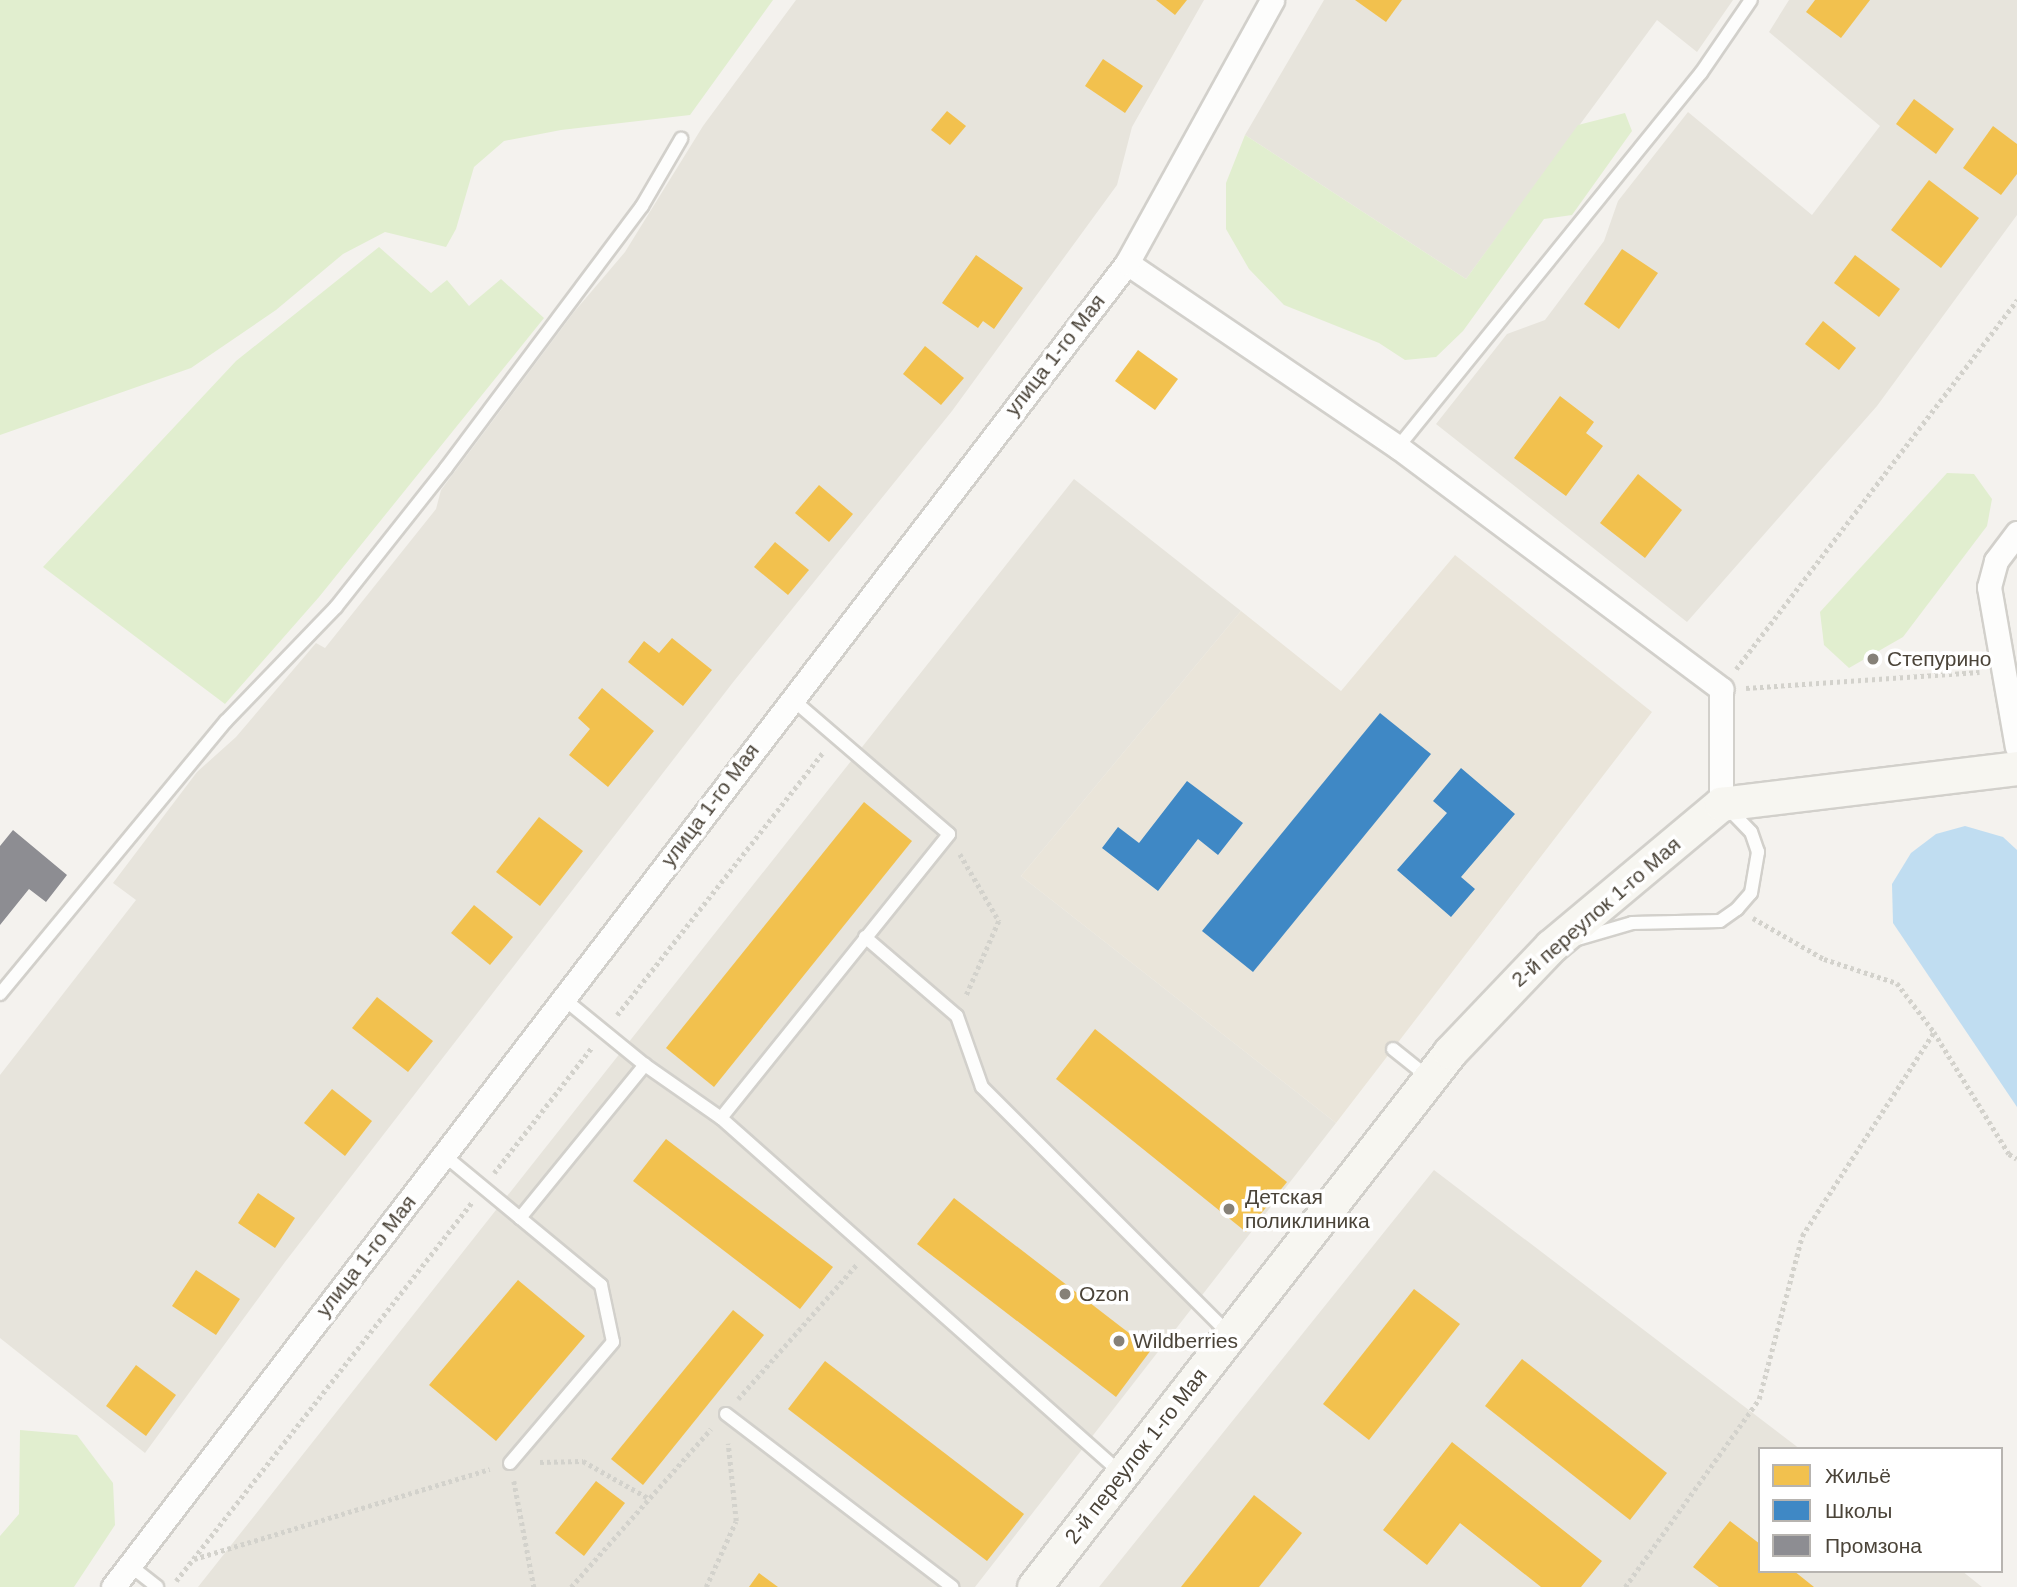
<!DOCTYPE html>
<meta charset="utf-8">
<style>
body{margin:0}
#map{position:relative;width:2017px;height:1587px;overflow:hidden;background:#f4f2ee;font-family:Helvetica,sans-serif}
div>[style]{position:absolute}
.residential>*{inset:0;background:#e7e4dc}
.education>*{inset:0;background:#eae5da}
.green>*{inset:0;background:#e1eecf}
.water>*{inset:0;background:#c0ddf1}
.homes>*{inset:0;background:#f2c14e}
.schools>*{inset:0;background:#3f88c5}
.industry>*{inset:0;background:#8d8d92}
.path>*{height:4.5px;margin-top:-2.25px;transform-origin:0;background:repeating-linear-gradient(90deg,#d3d2cc 0 3.5px,transparent 0 7px)}
.roads{filter:drop-shadow(2px 0 #d2d0cb) drop-shadow(-2px 0 #d2d0cb) drop-shadow(0 2px #d2d0cb) drop-shadow(0 -2px #d2d0cb)}
.lane>*{height:12px;margin:-6px;padding:0 6px;transform-origin:6px;border-radius:6px;background:#fdfdfc}
.street>*{height:23px;margin:-11.5px;padding:0 11.5px;transform-origin:11.5px;border-radius:11.5px;background:#fdfdfc}
.secondary>*{height:33px;margin:-16.5px;padding:0 16.5px;transform-origin:16.5px;border-radius:16.5px;background:#f7f6f1}
.dots>*{width:19px;height:19px;translate:-50% -50%;box-sizing:border-box;border:4px solid #fff;border-radius:50%}
span{translate:-50% -50%;white-space:nowrap;text-align:center;line-height:1.15;-webkit-text-stroke:7px #fff;paint-order:stroke}
.street-label{font-size:21px;color:#4b4439}
.poi-label{font-size:21px;color:#4b4439}
.left{translate:0 -50%;text-align:left}
.legend{position:absolute;left:1758px;top:1447px;width:245px;height:126px;box-sizing:border-box;background:#fff;border:2px solid #b7b4b0;margin:0;padding:9px 12px;list-style:none;font-size:21px;color:#4b4439}
.legend li{display:flex;align-items:center;gap:14px;height:35px}
.legend b{width:35px;border:2px solid #b7b4b0}
</style>
<div id="map">
<div class="residential">
<div style="clip-path:polygon(796px 0,1204px 0,1132px 127px,1117px 185px,952px 411px,734px 681px,285px 1262px,145px 1453px,0 1338px,0 1075px,136px 900px,113px 883px,197px 772px,236px 737px,316px 643px,325px 648px,436px 509px,441px 490px,574px 312px,625px 252px,703px 126px)"></div>
<div style="clip-path:polygon(1324px 0,1733px 0,1697px 52px,1657px 20px,1466px 279px,1245px 135px)"></div>
<div style="clip-path:polygon(1789px 0,2017px 0,2017px 215px,1877px 406px,1687px 622px,1436px 424px,1507px 334px,1545px 320px,1604px 241px,1618px 201px,1688px 112px,1812px 215px,1880px 126px,1769px 32px)"></div>
<div style="clip-path:polygon(1074px 479px,1241px 611px,1021px 876px,1336px 1123px,975px 1587px,198px 1587px)"></div>
<div style="clip-path:polygon(1434px 1170px,1800px 1449px,1760px 1449px,1760px 1571px,1962px 1571px,1982px 1587px,1099px 1587px)"></div>
</div>
<div class="education">
<div style="clip-path:polygon(1455px 555px,1652px 712px,1336px 1123px,1021px 876px,1241px 611px,1341px 691px)"></div>
</div>
<div class="green">
<div style="clip-path:polygon(0 0,773px 0,690px 115px,561px 130px,504px 141px,474px 167px,456px 229px,446px 247px,385px 232px,343px 254px,276px 310px,191px 368px,0 435px)"></div>
<div style="clip-path:polygon(1625px 113px,1632px 131px,1572px 215px,1544px 219px,1463px 331px,1436px 357px,1405px 360px,1379px 343px,1284px 305px,1249px 269px,1226px 229px,1226px 183px,1245px 135px,1466px 279px,1578px 125px)"></div>
<div style="clip-path:polygon(379px 247px,431px 293px,447px 280px,469px 306px,501px 279px,544px 318px,319px 597px,225px 704px,43px 567px,236px 361px)"></div>
<div style="clip-path:polygon(1947px 473px,1974px 474px,1992px 499px,1987px 526px,1903px 637px,1849px 668px,1824px 645px,1820px 612px)"></div>
<div style="clip-path:polygon(20px 1430px,77px 1435px,113px 1483px,115px 1525px,74px 1587px,0 1587px,0 1536px,19px 1514px)"></div>
</div>
<div class="water">
<div style="clip-path:polygon(1965px 826px,2003px 837px,2017px 850px,2017px 1107px,1893px 923px,1892px 884px,1911px 853px,1936px 834px)"></div>
</div>
<div class="homes">
<div style="clip-path:polygon(1156px 0,1187px 0,1175px 15px)"></div>
<div style="clip-path:polygon(1355px 0,1402px 0,1386px 22px)"></div>
<div style="clip-path:polygon(1815px 0,1870px 0,1841px 38px,1806px 12px)"></div>
<div style="clip-path:polygon(1103px 59px,1143px 86px,1125px 113px,1085px 86px)"></div>
<div style="clip-path:polygon(1914px 99px,1954px 129px,1936px 154px,1896px 124px)"></div>
<div style="clip-path:polygon(947px 111px,966px 126px,950px 145px,931px 130px)"></div>
<div style="clip-path:polygon(1993px 126px,2017px 144px,2017px 174px,2001px 195px,1963px 168px)"></div>
<div style="clip-path:polygon(1929px 180px,1979px 218px,1941px 268px,1891px 230px)"></div>
<div style="clip-path:polygon(1622px 249px,1658px 273px,1619px 329px,1584px 304px)"></div>
<div style="clip-path:polygon(976px 255px,1023px 288px,994px 329px,983px 321px,978px 328px,942px 303px)"></div>
<div style="clip-path:polygon(1855px 255px,1900px 289px,1879px 317px,1834px 283px)"></div>
<div style="clip-path:polygon(1823px 321px,1856px 348px,1839px 370px,1805px 344px)"></div>
<div style="clip-path:polygon(925px 346px,964px 378px,941px 405px,903px 374px)"></div>
<div style="clip-path:polygon(1138px 350px,1178px 379px,1155px 410px,1115px 381px)"></div>
<div style="clip-path:polygon(1560px 396px,1594px 422px,1586px 433px,1603px 446px,1566px 496px,1514px 458px)"></div>
<div style="clip-path:polygon(1638px 474px,1682px 510px,1645px 558px,1600px 523px)"></div>
<div style="clip-path:polygon(819px 485px,853px 514px,829px 542px,795px 513px)"></div>
<div style="clip-path:polygon(775px 542px,809px 570px,788px 595px,754px 567px)"></div>
<div style="clip-path:polygon(672px 638px,712px 670px,683px 706px,628px 662px,644px 641px,659px 653px)"></div>
<div style="clip-path:polygon(602px 688px,654px 731px,608px 787px,569px 755px,590px 729px,578px 718px)"></div>
<div style="clip-path:polygon(864px 802px,912px 841px,714px 1087px,666px 1048px)"></div>
<div style="clip-path:polygon(539px 817px,583px 851px,540px 906px,496px 872px)"></div>
<div style="clip-path:polygon(474px 905px,513px 937px,490px 965px,451px 933px)"></div>
<div style="clip-path:polygon(377px 997px,433px 1041px,408px 1072px,352px 1028px)"></div>
<div style="clip-path:polygon(1095px 1029px,1287px 1182px,1246px 1232px,1056px 1079px)"></div>
<div style="clip-path:polygon(332px 1089px,372px 1121px,345px 1156px,304px 1123px)"></div>
<div style="clip-path:polygon(666px 1139px,833px 1267px,800px 1309px,633px 1181px)"></div>
<div style="clip-path:polygon(258px 1193px,295px 1218px,275px 1248px,238px 1223px)"></div>
<div style="clip-path:polygon(954px 1198px,1151px 1350px,1116px 1397px,917px 1244px)"></div>
<div style="clip-path:polygon(196px 1270px,240px 1299px,216px 1335px,172px 1306px)"></div>
<div style="clip-path:polygon(518px 1280px,585px 1336px,496px 1441px,429px 1385px)"></div>
<div style="clip-path:polygon(1414px 1289px,1460px 1324px,1369px 1440px,1323px 1404px)"></div>
<div style="clip-path:polygon(733px 1310px,764px 1335px,643px 1485px,611px 1459px)"></div>
<div style="clip-path:polygon(1522px 1359px,1667px 1473px,1630px 1520px,1485px 1406px)"></div>
<div style="clip-path:polygon(825px 1361px,1024px 1514px,987px 1561px,788px 1409px)"></div>
<div style="clip-path:polygon(136px 1365px,176px 1395px,146px 1436px,106px 1406px)"></div>
<div style="clip-path:polygon(1452px 1442px,1602px 1561px,1581px 1587px,1541px 1587px,1460px 1523px,1427px 1565px,1383px 1530px)"></div>
<div style="clip-path:polygon(596px 1481px,625px 1503px,584px 1556px,555px 1533px)"></div>
<div style="clip-path:polygon(1254px 1495px,1302px 1533px,1259px 1587px,1181px 1587px)"></div>
<div style="clip-path:polygon(1730px 1521px,1760px 1544px,1760px 1571px,1794px 1571px,1814px 1587px,1719px 1587px,1693px 1567px)"></div>
<div style="clip-path:polygon(759px 1573px,778px 1587px,749px 1587px)"></div>
</div>
<div class="schools">
<div style="clip-path:polygon(1380px 713px,1431px 754px,1253px 972px,1202px 931px)"></div>
<div style="clip-path:polygon(1461px 768px,1515px 814px,1461px 877px,1475px 889px,1451px 917px,1397px 870px,1447px 813px,1433px 801px)"></div>
<div style="clip-path:polygon(1187px 781px,1243px 823px,1218px 855px,1198px 839px,1158px 891px,1102px 848px,1118px 827px,1139px 843px)"></div>
</div>
<div class="industry">
<div style="clip-path:polygon(13px 830px,67px 875px,46px 902px,29px 889px,0 925px,0 846px)"></div>
</div>
<div class="path">
<div style="left:1736px;top:669px;width:464px;rotate:-52.7deg"></div>
<div style="left:1746px;top:688px;width:234px;rotate:-3.9deg"></div>
<div style="left:960px;top:854px;width:78px;rotate:59.8deg"></div>
<div style="left:999px;top:921px;width:82px;rotate:113.7deg"></div>
<div style="left:1753px;top:918px;width:82px;rotate:30deg"></div>
<div style="left:1824px;top:959px;width:77px;rotate:18.2deg"></div>
<div style="left:1897px;top:983px;width:61px;rotate:52.9deg"></div>
<div style="left:1934px;top:1032px;width:143px;rotate:58.4deg"></div>
<div style="left:2009px;top:1154px;width:9px;rotate:32deg"></div>
<div style="left:617px;top:1015px;width:334px;rotate:-51.9deg"></div>
<div style="left:494px;top:1173px;width:160px;rotate:-52.1deg"></div>
<div style="left:738px;top:1399px;width:180px;rotate:-48.6deg"></div>
<div style="left:540px;top:1462px;width:43px;rotate:-1.3deg"></div>
<div style="left:583px;top:1461px;width:75px;rotate:29.6deg"></div>
<div style="left:514px;top:1481px;width:108px;rotate:79.3deg"></div>
<div style="left:194px;top:1559px;width:309px;rotate:-16.9deg"></div>
<div style="left:176px;top:1581px;width:481px;rotate:-52deg"></div>
<div style="left:571px;top:1587px;width:211px;rotate:-48.5deg"></div>
<div style="left:706px;top:1587px;width:72px;rotate:-65.6deg"></div>
<div style="left:736px;top:1521px;width:78px;rotate:-95.9deg"></div>
<div style="left:1625px;top:1587px;width:231px;rotate:-54.5deg"></div>
<div style="left:1759px;top:1399px;width:169px;rotate:-75.2deg"></div>
<div style="left:1802px;top:1236px;width:243px;rotate:-57.1deg"></div>
</div>
<div class="roads">
<div class="lane">
<div style="left:1398px;top:447px;width:481px;rotate:-51deg"></div>
<div style="left:1701px;top:73px;width:88px;rotate:-55.6deg"></div>
<div style="left:865px;top:937px;width:121px;rotate:40.7deg"></div>
<div style="left:957px;top:1016px;width:75px;rotate:70.6deg"></div>
<div style="left:982px;top:1087px;width:348px;rotate:45deg"></div>
<div style="left:1574px;top:940px;width:60px;rotate:-16.3deg"></div>
<div style="left:1632px;top:923px;width:88px;rotate:-1.3deg"></div>
<div style="left:1720px;top:921px;width:21px;rotate:-35deg"></div>
<div style="left:1737px;top:909px;width:21px;rotate:-49deg"></div>
<div style="left:1751px;top:893px;width:42px;rotate:-80.3deg"></div>
<div style="left:1758px;top:852px;width:21px;rotate:-109deg"></div>
<div style="left:1751px;top:832px;width:33px;rotate:-134deg"></div>
<div style="left:0;top:994px;width:354px;rotate:-50.4deg"></div>
<div style="left:226px;top:721px;width:158px;rotate:-46deg"></div>
<div style="left:336px;top:607px;width:177px;rotate:-51.6deg"></div>
<div style="left:446px;top:468px;width:327px;rotate:-53.2deg"></div>
<div style="left:642px;top:206px;width:78px;rotate:-59.8deg"></div>
<div style="left:564px;top:999px;width:104px;rotate:39.2deg"></div>
<div style="left:645px;top:1065px;width:93px;rotate:34.9deg"></div>
<div style="left:721px;top:1118px;width:364px;rotate:-51.2deg"></div>
<div style="left:949px;top:834px;width:208px;rotate:-139.3deg"></div>
<div style="left:1393px;top:1049px;width:45px;rotate:38.7deg"></div>
<div style="left:721px;top:1118px;width:535px;rotate:41.59deg"></div>
<div style="left:444px;top:1155px;width:204px;rotate:39.6deg"></div>
<div style="left:601px;top:1285px;width:58px;rotate:78.1deg"></div>
<div style="left:613px;top:1342px;width:159px;rotate:130.4deg"></div>
<div style="left:520px;top:1218px;width:198px;rotate:-50.8deg"></div>
<div style="left:726px;top:1414px;width:285px;rotate:37.4deg"></div>
<div style="left:128px;top:1564px;width:37px;rotate:38deg"></div>
</div>
<div class="street">
<div style="left:1127px;top:263px;width:328px;rotate:34.2deg"></div>
<div style="left:1398px;top:447px;width:404px;rotate:36.8deg"></div>
<div style="left:1721px;top:689px;width:115px;rotate:90deg"></div>
<div style="left:2017px;top:533px;width:35px;rotate:127deg"></div>
<div style="left:1996px;top:561px;width:27px;rotate:105deg"></div>
<div style="left:1989px;top:587px;width:162px;rotate:80.1deg"></div>
<div style="left:113px;top:1587px;width:1668px;rotate:-52.55deg"></div>
<div style="left:1127px;top:263px;width:300px;rotate:-61.1deg"></div>
</div>
<div class="secondary">
<div style="left:1034px;top:1587px;width:678px;rotate:-52.13deg"></div>
<div style="left:1450px;top:1052px;width:146px;rotate:-46.4deg"></div>
<div style="left:1551px;top:946px;width:222px;rotate:-39.9deg"></div>
<div style="left:1721px;top:804px;width:298px;rotate:-6.9deg"></div>
</div>
</div>
<div class="dots">
<div style="left:1873px;top:659px;background:#868178"></div>
<div style="left:1229px;top:1209px;background:#868178"></div>
<div style="left:1065px;top:1294px;background:#868178"></div>
<div style="left:1119px;top:1341px;background:#868178"></div>
</div>
<div class="street-label">
<span style="left:1055px;top:355px;rotate:-52deg">улица 1-го Мая</span>
<span style="left:710px;top:805px;rotate:-53deg">улица 1-го Мая</span>
<span style="left:1596px;top:912px;rotate:-41deg">2-й переулок 1-го Мая</span>
<span style="left:366px;top:1256px;rotate:-52deg">улица 1-го Мая</span>
<span style="left:1136px;top:1456px;rotate:-52deg">2-й переулок 1-го Мая</span>
</div>
<div class="poi-label">
<span class="left" style="left:1887px;top:659px">Степурино</span>
<span class="left" style="left:1245px;top:1209px">Детская<br>поликлиника</span>
<span class="left" style="left:1079px;top:1294px">Ozon</span>
<span class="left" style="left:1133px;top:1341px">Wildberries</span>
</div>
<ul class="legend">
<li><b style="height:19px;background:#f2c14e"></b>Жильё</li>
<li><b style="height:19px;background:#3f88c5"></b>Школы</li>
<li><b style="height:19px;background:#8d8d92"></b>Промзона</li>
</ul>
</div>
